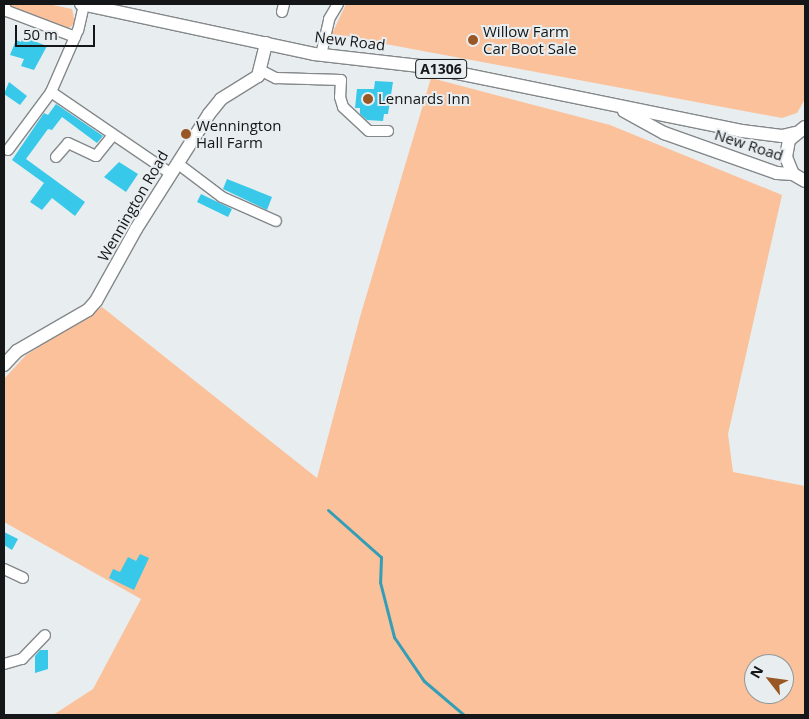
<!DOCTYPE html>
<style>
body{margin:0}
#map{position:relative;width:809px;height:719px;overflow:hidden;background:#e8edef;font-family:"Open Sans",sans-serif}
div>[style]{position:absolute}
.green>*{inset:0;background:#fbc19b}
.stream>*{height:3px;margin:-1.5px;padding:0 1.5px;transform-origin:1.5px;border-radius:1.5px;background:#349eb6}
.building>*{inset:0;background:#38c8e9}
.roads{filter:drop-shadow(1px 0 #84888a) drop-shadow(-1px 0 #84888a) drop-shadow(0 1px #84888a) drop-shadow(0 -1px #84888a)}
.minor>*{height:10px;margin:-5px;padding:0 5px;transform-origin:5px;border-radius:5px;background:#fff}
.major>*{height:12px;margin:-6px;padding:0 6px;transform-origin:6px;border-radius:6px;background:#fff}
.dots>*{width:14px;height:14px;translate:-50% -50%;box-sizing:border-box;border:2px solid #e8edef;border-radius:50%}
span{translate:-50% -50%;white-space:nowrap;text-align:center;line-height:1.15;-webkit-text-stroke:4px #e8edef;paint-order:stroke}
.shield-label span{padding:1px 4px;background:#e8edef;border:1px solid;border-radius:4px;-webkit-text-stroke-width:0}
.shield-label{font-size:14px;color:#141617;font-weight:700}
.poi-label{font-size:15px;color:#141617}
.left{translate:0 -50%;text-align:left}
.street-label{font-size:15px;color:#141617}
.frame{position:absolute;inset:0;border:5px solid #141617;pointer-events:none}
.north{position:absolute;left:744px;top:654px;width:50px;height:50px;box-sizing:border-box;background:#e8edef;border:1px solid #939799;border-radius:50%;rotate:300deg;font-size:14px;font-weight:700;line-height:20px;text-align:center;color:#141617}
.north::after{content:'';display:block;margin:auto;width:18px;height:22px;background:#9a5726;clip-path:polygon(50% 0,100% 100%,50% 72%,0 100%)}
.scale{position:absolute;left:15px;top:25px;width:80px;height:22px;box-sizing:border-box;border:2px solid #141617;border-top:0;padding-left:6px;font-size:15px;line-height:18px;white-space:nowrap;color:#141617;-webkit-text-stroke:4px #e8edef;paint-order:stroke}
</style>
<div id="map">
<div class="green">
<div style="clip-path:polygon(6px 4px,48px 4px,72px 9px,75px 23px,68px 29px,13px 11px)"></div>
<div style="clip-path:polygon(346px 4px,805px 4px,805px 99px,797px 113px,782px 118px,332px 34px)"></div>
<div style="clip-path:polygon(evenodd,431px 78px,610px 125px,782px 195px,728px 434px,733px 472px,805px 486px,805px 715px,53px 715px,93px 689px,141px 599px,4px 522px,4px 379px,26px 355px,102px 307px,317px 478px,360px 317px,431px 78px,754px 664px,784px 664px,784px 694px,754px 694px,754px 664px)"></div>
</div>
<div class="stream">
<div style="left:328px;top:510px;width:71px;rotate:41.6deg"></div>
<div style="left:381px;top:557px;width:25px;rotate:92deg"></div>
<div style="left:380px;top:582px;width:57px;rotate:75.7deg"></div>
<div style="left:394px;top:637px;width:53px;rotate:55.7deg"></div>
<div style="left:424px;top:681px;width:52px;rotate:40.4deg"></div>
</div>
<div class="building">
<div style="clip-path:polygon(23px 37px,47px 46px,34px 70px,21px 66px,24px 59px,10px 55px,16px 40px,21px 42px)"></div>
<div style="clip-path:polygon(375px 81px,393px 82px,388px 114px,384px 114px,383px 121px,367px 120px,360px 114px,360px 108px,355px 108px,357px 89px,374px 89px)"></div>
<div style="clip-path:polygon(9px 82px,27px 96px,20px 105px,4px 94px)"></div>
<div style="clip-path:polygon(56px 104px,103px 136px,97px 143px,62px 117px,52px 130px,48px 129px,26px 159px,85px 202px,75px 216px,52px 198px,42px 210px,30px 202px,44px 183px,12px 160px,44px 113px,48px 115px)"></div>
<div style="clip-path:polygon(119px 162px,138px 174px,126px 192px,104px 177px)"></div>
<div style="clip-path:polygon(227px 179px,272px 197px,267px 210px,223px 189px)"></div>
<div style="clip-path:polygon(201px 194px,232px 209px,228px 217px,197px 202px)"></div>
<div style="clip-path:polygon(4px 532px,18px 539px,12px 550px,4px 545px)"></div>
<div style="clip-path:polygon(140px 554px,149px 558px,134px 590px,109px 578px,113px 569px,120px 572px,128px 557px,136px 561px)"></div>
<div style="clip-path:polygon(40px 650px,48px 650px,48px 669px,35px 673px,35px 656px)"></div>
</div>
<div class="roads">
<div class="minor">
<div style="left:4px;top:5px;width:7px;rotate:63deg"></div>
<div style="left:7px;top:11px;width:73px;rotate:20.9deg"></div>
<div style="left:84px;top:5px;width:26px;rotate:103deg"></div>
<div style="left:78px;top:30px;width:68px;rotate:113.5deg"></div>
<div style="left:51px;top:92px;width:145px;rotate:34.3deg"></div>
<div style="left:282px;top:12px;width:8px;rotate:-76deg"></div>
<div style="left:321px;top:55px;width:37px;rotate:-77deg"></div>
<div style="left:329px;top:19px;width:17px;rotate:-59deg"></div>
<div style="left:260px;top:70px;width:18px;rotate:27deg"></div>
<div style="left:276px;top:78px;width:65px;rotate:1.8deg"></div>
<div style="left:341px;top:80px;width:17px;rotate:93deg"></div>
<div style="left:340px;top:97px;width:10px;rotate:73deg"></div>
<div style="left:343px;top:107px;width:35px;rotate:43deg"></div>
<div style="left:369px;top:131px;width:19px"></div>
<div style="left:8px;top:150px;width:72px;rotate:-53.4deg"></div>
<div style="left:56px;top:157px;width:18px;rotate:-49deg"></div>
<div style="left:68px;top:143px;width:31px;rotate:25deg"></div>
<div style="left:96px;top:156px;width:26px;rotate:-51deg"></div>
<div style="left:177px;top:163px;width:56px;rotate:37.1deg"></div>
<div style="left:222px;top:197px;width:59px;rotate:24deg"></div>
<div style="left:4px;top:569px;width:21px;rotate:25deg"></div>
<div style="left:4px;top:664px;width:19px;rotate:-16deg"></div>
<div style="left:22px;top:659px;width:33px;rotate:-46deg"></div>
</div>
<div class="major">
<div style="left:81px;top:4px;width:238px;rotate:12.1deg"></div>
<div style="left:314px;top:54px;width:115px;rotate:6.5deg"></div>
<div style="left:428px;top:67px;width:320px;rotate:11.5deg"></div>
<div style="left:742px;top:131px;width:40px;rotate:7.1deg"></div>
<div style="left:782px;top:136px;width:13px;rotate:-13deg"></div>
<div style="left:624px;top:111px;width:46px;rotate:28.8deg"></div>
<div style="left:664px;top:133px;width:120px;rotate:19.5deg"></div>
<div style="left:777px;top:173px;width:16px;rotate:4deg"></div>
<div style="left:805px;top:127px;width:21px;rotate:141deg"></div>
<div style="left:789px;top:140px;width:17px;rotate:100deg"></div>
<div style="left:786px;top:157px;width:18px;rotate:68deg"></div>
<div style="left:793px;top:174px;width:14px;rotate:30deg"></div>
<div style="left:4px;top:365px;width:19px;rotate:-47deg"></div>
<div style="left:17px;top:351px;width:82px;rotate:-30deg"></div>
<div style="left:88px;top:310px;width:12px;rotate:-48deg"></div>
<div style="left:96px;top:301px;width:82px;rotate:-60.9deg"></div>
<div style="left:136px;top:229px;width:136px;rotate:-57.6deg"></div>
<div style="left:209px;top:114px;width:19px;rotate:-51deg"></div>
<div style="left:221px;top:99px;width:44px;rotate:-31.9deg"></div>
<div style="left:258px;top:76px;width:34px;rotate:-76deg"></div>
</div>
</div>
<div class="dots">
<div style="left:473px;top:40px;background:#9a5726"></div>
<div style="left:368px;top:99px;background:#9a5726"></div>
<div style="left:186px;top:134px;background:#9a5726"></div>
</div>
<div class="shield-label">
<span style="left:441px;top:69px">A1306</span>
</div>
<div class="poi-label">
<span class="left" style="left:483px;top:40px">Willow Farm<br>Car Boot Sale</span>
<span class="left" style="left:378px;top:99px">Lennards Inn</span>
<span class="left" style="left:196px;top:134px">Wennington<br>Hall Farm</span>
</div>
<div class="street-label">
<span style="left:350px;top:41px;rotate:7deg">New Road</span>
<span style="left:749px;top:145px;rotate:18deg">New Road</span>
<span style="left:133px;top:206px;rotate:-60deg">Wennington Road</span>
</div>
<div class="frame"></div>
<div class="north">N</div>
<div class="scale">50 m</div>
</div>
